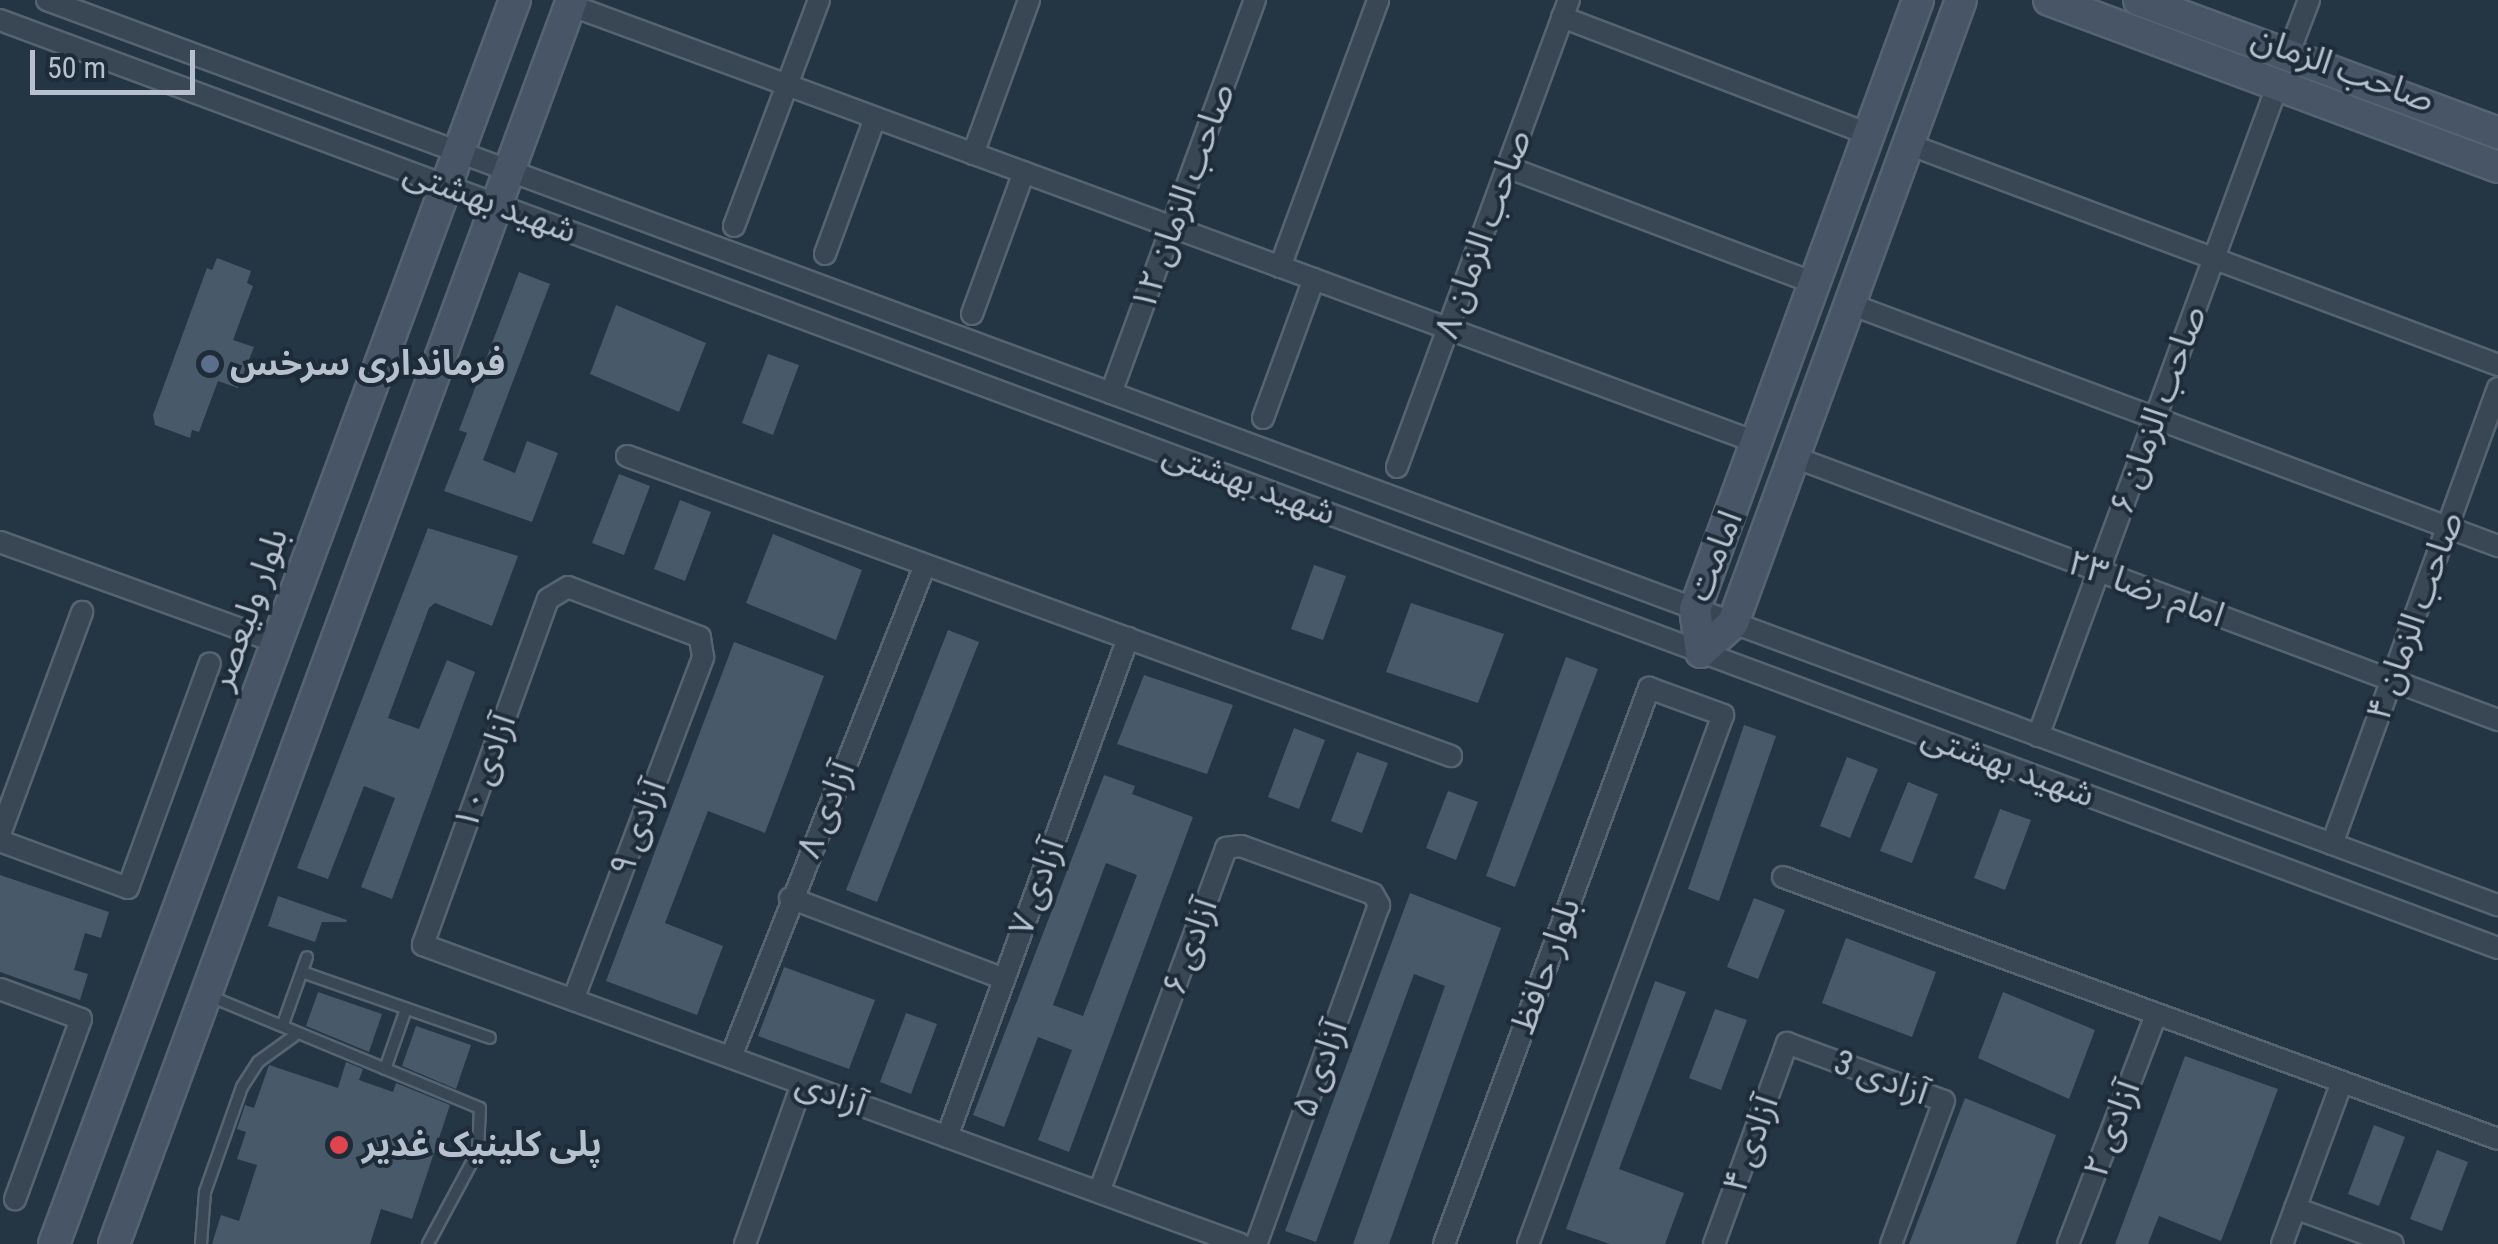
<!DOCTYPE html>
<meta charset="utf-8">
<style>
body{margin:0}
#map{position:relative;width:2498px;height:1244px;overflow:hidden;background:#243543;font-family:"Roboto Condensed","Noto Sans Arabic",sans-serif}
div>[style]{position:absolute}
.building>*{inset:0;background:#48596a}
.roads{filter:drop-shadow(2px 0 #576470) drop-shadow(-2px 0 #576470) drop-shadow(0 2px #576470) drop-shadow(0 -2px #576470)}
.lane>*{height:10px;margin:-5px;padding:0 5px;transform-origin:5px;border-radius:5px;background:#394653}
.street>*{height:20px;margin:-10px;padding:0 10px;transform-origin:10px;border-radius:10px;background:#394653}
.secondary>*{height:30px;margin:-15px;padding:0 15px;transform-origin:15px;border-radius:15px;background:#475566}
.dots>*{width:28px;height:28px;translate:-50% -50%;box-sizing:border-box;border:5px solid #1e2b38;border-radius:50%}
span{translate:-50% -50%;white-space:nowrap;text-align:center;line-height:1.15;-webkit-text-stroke:8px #1e2b38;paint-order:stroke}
.street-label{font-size:35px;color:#b6c1cd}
.poi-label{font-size:35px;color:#b6c1cd;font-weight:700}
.left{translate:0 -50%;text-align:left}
.scale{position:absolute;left:30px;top:50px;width:165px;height:45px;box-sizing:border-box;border:5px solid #b6c1cd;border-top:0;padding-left:12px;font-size:30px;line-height:35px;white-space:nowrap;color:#b6c1cd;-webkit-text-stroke:8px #1e2b38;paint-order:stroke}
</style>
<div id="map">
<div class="building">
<div style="clip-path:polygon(217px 258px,251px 271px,247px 283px,253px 286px,233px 340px,254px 347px,238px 388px,218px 381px,199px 432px,192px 430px,190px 438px,155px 425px,153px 415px,207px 268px,212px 270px)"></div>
<div style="clip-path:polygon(519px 272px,550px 284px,483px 460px,515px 473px,527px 441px,558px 453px,532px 522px,444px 491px,467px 433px,459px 430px)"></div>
<div style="clip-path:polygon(616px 305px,706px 343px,679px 412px,590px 374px)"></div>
<div style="clip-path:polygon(768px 354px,799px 365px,773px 435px,742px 423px)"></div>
<div style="clip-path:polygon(619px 474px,650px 486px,624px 555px,592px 543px)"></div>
<div style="clip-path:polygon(680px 500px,711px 512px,685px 581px,654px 569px)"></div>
<div style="clip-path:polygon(428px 528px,518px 556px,492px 626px,435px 603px,429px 608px,388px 718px,419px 729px,447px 660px,475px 672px,392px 899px,361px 887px,395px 798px,364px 786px,328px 879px,297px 868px)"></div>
<div style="clip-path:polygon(773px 534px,862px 570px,836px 640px,746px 603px)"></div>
<div style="clip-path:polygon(1314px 565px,1346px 576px,1323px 640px,1291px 629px)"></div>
<div style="clip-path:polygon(1411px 603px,1504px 634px,1478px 703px,1386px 672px)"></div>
<div style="clip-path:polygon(948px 630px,979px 642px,877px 902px,846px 890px)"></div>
<div style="clip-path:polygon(734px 642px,824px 676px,765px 833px,708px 811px,665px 923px,723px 946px,697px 1015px,606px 981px)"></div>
<div style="clip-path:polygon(1566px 657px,1598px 669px,1515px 887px,1486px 876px)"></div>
<div style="clip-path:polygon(1144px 675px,1233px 705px,1207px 774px,1117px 744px)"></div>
<div style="clip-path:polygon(1744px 725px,1776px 736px,1719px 901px,1688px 889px)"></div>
<div style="clip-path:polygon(1294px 728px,1325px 740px,1299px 809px,1268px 797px)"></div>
<div style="clip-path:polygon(1357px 752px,1388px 763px,1362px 833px,1331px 821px)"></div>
<div style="clip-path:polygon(1847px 757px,1878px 769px,1850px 838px,1820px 826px)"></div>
<div style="clip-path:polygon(evenodd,1104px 775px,1135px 786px,1132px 794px,1193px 817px,1069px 1152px,1038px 1140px,1072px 1050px,1038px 1037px,1004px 1127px,973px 1115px,1104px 775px,1106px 863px,1137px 875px,1083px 1016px,1053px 1005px,1106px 863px)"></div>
<div style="clip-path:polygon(1908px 782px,1938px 794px,1912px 863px,1880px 851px)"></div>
<div style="clip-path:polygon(1448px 791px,1478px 802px,1456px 860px,1426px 848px)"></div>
<div style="clip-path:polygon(2000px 809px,2031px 820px,2005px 890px,1974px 878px)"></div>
<div style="clip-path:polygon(0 875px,109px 912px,101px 938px,85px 933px,74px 970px,88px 974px,80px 1000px,0 972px)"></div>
<div style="clip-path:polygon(1410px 893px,1501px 928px,1389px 1244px,1353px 1244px,1445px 986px,1414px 974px,1316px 1242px,1285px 1231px)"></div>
<div style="clip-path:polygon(278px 896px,347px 920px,346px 922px,322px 922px,315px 942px,268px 926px)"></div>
<div style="clip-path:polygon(1754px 898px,1785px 910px,1758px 979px,1727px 967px)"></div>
<div style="clip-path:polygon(1846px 938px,1936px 972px,1912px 1037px,1822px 1003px)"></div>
<div style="clip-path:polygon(784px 967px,875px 1000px,849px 1069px,758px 1036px)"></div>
<div style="clip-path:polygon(1655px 981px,1686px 992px,1619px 1169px,1684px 1193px,1665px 1244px,1610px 1244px,1566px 1229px)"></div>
<div style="clip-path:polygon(318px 992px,382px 1014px,369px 1052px,306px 1026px)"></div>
<div style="clip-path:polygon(2003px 992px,2095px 1030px,2069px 1099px,1978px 1058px)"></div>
<div style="clip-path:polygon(1715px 1009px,1747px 1020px,1721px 1090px,1689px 1078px)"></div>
<div style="clip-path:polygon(906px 1013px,937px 1024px,911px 1094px,880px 1082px)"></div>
<div style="clip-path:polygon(416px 1026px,471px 1045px,456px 1089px,402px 1066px)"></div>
<div style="clip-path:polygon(2185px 1056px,2278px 1089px,2246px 1175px,2221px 1241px,2159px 1216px,2148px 1244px,2115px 1244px)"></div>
<div style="clip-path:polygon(346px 1062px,363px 1069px,359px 1080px,393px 1092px,396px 1083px,450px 1105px,412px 1219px,381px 1209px,370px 1244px,212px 1244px,221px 1215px,239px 1221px,257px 1165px,237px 1159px,246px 1132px,237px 1129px,245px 1105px,254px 1108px,269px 1065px,338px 1088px)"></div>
<div style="clip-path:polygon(1965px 1098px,2056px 1135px,2016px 1244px,1909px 1244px)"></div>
<div style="clip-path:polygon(2374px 1125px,2405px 1137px,2379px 1206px,2348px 1194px)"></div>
<div style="clip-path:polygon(2437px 1150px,2468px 1162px,2442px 1231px,2410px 1219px)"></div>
</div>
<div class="roads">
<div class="lane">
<div style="left:302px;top:972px;width:199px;rotate:19.3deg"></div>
<div style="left:207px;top:995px;width:295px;rotate:22.5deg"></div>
<div style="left:480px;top:1108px;width:43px;rotate:92.7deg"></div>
<div style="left:478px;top:1151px;width:106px;rotate:118.3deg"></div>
<div style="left:283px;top:1024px;width:71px;rotate:-70.3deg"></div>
<div style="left:385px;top:1069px;width:64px;rotate:-70.7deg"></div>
<div style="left:201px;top:1244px;width:52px;rotate:-85.6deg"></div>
<div style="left:205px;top:1192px;width:111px;rotate:-70.6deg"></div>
<div style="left:242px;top:1087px;width:30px;rotate:-57deg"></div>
<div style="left:258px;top:1062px;width:44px;rotate:-35.8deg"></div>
</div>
<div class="street">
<div style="left:47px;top:0;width:2613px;rotate:20.27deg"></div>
<div style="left:570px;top:5px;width:1264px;rotate:20.23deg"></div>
<div style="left:1562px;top:17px;width:329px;rotate:20.9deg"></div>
<div style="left:0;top:20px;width:2665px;rotate:20.38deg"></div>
<div style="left:2288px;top:55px;width:59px;rotate:-69.1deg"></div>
<div style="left:1908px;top:144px;width:630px;rotate:20.53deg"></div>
<div style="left:973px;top:154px;width:164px;rotate:-70deg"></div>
<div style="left:1507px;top:167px;width:328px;rotate:20.7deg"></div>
<div style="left:734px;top:226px;width:241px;rotate:-69.4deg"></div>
<div style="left:825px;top:254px;width:145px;rotate:-69.8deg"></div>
<div style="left:1280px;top:267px;width:284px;rotate:-69.8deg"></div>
<div style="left:1850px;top:304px;width:692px;rotate:20.48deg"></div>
<div style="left:972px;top:314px;width:151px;rotate:-69.9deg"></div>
<div style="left:1111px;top:393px;width:419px;rotate:-69.9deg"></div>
<div style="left:1263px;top:418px;width:148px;rotate:-69.9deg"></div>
<div style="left:627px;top:456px;width:877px;rotate:20.01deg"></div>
<div style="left:1794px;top:457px;width:752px;rotate:20.48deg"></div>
<div style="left:1397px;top:467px;width:498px;rotate:-69.8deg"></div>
<div style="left:0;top:542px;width:294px;rotate:19.9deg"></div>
<div style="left:2038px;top:736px;width:695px;rotate:-69.79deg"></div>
<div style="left:0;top:834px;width:237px;rotate:-69.7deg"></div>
<div style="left:0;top:841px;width:136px;rotate:20.2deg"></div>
<div style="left:128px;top:888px;width:239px;rotate:-70deg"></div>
<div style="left:2332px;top:844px;width:485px;rotate:-70deg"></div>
<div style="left:1783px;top:877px;width:761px;rotate:20.12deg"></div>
<div style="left:790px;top:898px;width:229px;rotate:20.7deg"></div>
<div style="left:0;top:989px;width:86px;rotate:20.3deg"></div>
<div style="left:81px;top:1019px;width:192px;rotate:110.1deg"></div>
<div style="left:573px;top:1000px;width:367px;rotate:-69.2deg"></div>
<div style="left:703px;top:657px;width:20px;rotate:-99deg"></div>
<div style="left:700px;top:637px;width:141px;rotate:-159.3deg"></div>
<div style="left:568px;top:587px;width:23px;rotate:149deg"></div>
<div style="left:548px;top:599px;width:368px;rotate:109.9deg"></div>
<div style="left:423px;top:945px;width:870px;rotate:20.1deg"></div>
<div style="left:731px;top:1057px;width:529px;rotate:-68.48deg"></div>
<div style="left:947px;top:1137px;width:531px;rotate:-70.06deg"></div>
<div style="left:1099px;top:1192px;width:367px;rotate:-69.7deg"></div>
<div style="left:1226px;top:848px;width:15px;rotate:-8deg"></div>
<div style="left:1241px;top:846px;width:140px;rotate:20deg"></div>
<div style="left:1373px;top:894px;width:13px;rotate:61deg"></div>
<div style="left:1379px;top:905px;width:361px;rotate:109.9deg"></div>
<div style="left:2295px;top:1208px;width:104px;rotate:20.2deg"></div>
<div style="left:745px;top:1244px;width:170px;rotate:-70.4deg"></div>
<div style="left:1444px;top:1244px;width:593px;rotate:-69.76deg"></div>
<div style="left:1649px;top:688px;width:79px;rotate:20deg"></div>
<div style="left:1723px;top:715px;width:564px;rotate:110.23deg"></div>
<div style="left:1714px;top:1244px;width:214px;rotate:-70deg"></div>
<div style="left:1787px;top:1043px;width:167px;rotate:20.3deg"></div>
<div style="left:1944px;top:1101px;width:153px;rotate:110.3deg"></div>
<div style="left:2068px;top:1244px;width:245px;rotate:-69deg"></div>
<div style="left:2282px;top:1244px;width:173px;rotate:-69.7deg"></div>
</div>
<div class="secondary">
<div style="left:2049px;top:0;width:479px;rotate:20.4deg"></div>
<div style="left:2139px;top:0;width:383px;rotate:20.3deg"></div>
<div style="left:1701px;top:652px;width:43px;rotate:-42.2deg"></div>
<div style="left:1733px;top:623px;width:663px;rotate:-69.9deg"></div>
<div style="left:1701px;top:652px;width:43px;rotate:-97.9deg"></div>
<div style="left:1695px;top:609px;width:649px;rotate:-69.89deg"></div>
<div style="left:54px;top:1244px;width:1327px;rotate:-69.67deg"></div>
<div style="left:114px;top:1244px;width:1326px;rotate:-69.79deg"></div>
</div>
</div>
<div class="dots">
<div style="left:210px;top:364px;background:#5c6f8a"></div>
<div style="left:339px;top:1145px;background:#e0444e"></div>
</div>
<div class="street-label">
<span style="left:2343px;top:69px;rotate:20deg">صاحب الزمان</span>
<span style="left:1183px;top:197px;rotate:-70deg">صاحب الزمان ۱۲</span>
<span style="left:490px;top:202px;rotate:20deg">شهید بهشتی</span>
<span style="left:1483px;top:234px;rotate:-70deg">صاحب الزمان ۸</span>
<span style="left:2158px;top:410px;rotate:-70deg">صاحب الزمان ۶</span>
<span style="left:1249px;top:484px;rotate:20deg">شهید بهشتی</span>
<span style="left:1715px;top:556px;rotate:-68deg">امامت</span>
<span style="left:2146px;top:589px;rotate:20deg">امام رضا ۲۳</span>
<span style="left:249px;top:609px;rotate:-70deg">بلوار ولیعصر</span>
<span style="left:2415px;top:616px;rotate:-70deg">صاحب الزمان ۴</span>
<span style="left:2008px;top:766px;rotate:20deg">شهید بهشتی</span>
<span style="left:485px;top:772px;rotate:-70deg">آزادی ۱۰</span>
<span style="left:826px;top:810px;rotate:-68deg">آزادی ۸</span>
<span style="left:638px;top:828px;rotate:-69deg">آزادی ۹</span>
<span style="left:1037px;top:887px;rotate:-70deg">آزادی ۷</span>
<span style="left:1190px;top:947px;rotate:-70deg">آزادی ۶</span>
<span style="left:1546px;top:966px;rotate:-70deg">بلوار حافظ</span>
<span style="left:1320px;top:1069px;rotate:-70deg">آزادی ۵</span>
<span style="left:1881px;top:1078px;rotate:20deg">آزادی 3</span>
<span style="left:831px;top:1094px;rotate:20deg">آزادی</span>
<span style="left:2112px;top:1129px;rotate:-69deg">آزادی ۲</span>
<span style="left:1751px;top:1144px;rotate:-70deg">آزادی ۴</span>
</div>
<div class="poi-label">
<span class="left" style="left:230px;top:364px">فرمانداری سرخس</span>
<span class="left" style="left:362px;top:1145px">پلی کلینیک غدیر</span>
</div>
<div class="scale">50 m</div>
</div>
